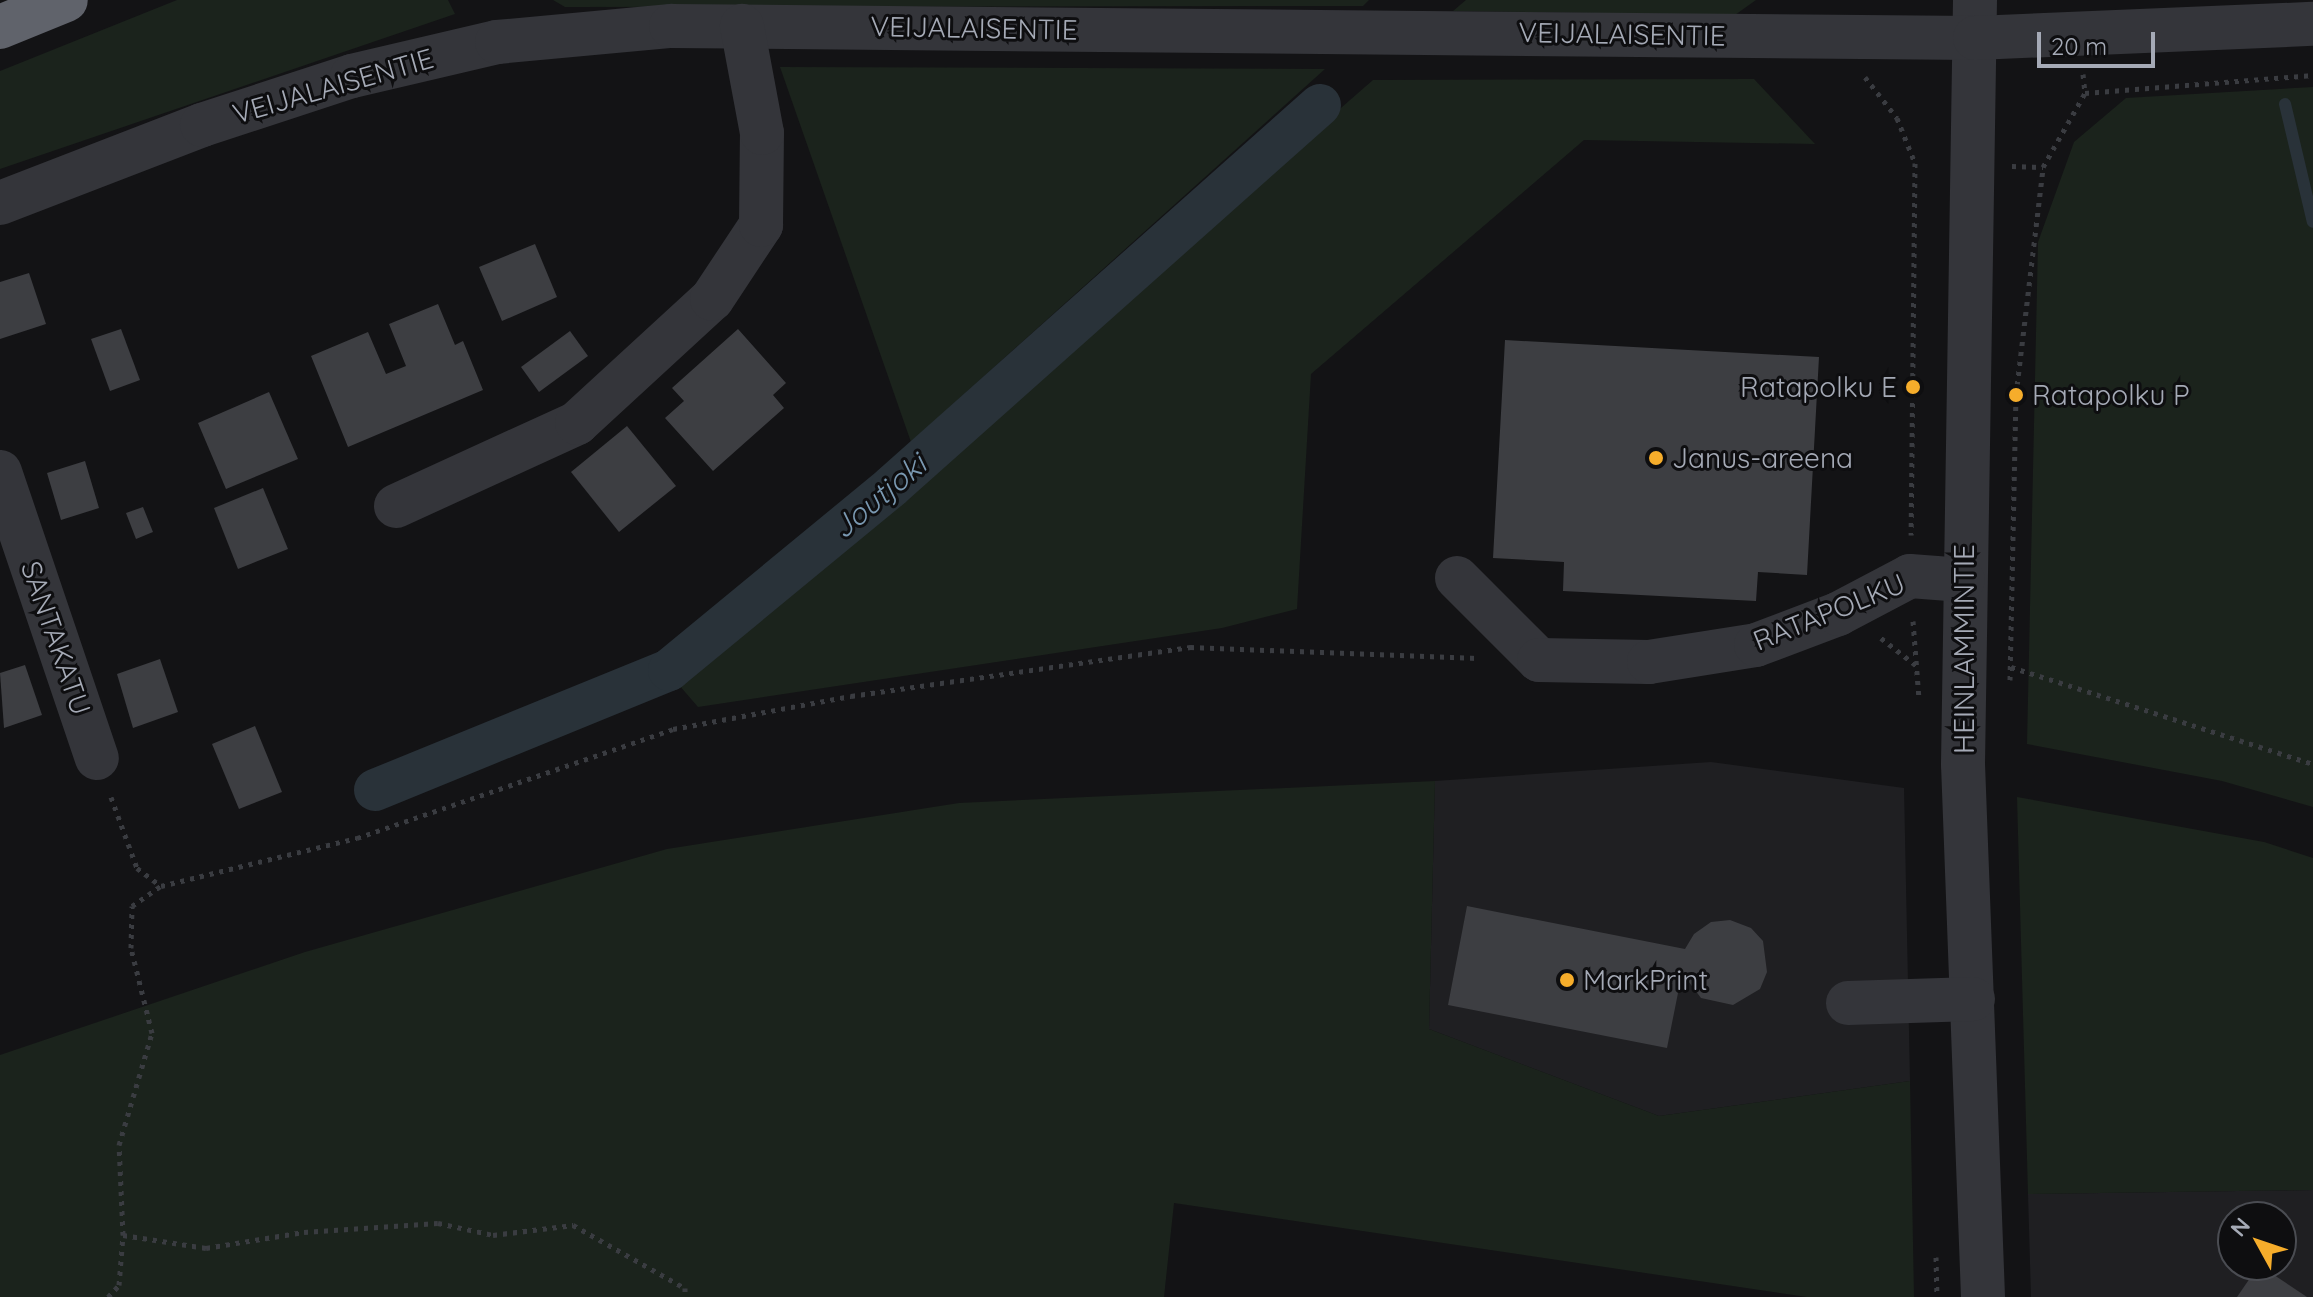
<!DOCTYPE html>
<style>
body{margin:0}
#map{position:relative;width:2313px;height:1297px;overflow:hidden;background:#131315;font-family:Quicksand,sans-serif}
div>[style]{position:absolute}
.built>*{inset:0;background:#1f1f22}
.green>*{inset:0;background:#1b231c}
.stream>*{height:12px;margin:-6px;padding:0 6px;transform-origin:6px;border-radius:6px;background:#293239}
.canal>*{height:42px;margin:-21px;padding:0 21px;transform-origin:21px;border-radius:21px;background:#293239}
.building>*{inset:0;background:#3d3e42}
.path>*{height:5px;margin-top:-2.5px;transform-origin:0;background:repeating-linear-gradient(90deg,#3a3c41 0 4px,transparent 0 10px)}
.minor>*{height:44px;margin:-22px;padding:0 22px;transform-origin:22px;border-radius:22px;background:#34353a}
.highway>*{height:44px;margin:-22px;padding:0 22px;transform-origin:22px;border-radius:22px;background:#60636b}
.dots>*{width:22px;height:22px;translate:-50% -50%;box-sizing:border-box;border:4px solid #0e0e10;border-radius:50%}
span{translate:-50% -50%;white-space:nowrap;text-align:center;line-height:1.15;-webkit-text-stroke:6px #0e0e10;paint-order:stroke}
.street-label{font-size:28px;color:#a5aab6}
.poi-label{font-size:28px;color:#a5aab6}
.right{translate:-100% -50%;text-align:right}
.left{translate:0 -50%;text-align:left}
.water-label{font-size:30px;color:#7a99b2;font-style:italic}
.north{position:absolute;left:2217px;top:1201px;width:80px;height:80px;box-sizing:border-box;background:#0e0e10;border:2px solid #4a4c52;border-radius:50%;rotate:310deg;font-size:22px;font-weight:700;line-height:32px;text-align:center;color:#a5aab6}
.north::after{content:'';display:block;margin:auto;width:28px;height:36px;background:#f6ad2b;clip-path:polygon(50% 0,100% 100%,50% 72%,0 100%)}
.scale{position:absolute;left:2037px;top:32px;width:118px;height:36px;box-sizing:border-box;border:4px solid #a5aab6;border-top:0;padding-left:10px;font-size:24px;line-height:28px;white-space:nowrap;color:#a5aab6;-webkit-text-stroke:6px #0e0e10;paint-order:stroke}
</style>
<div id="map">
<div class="built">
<div style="clip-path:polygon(1711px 762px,1904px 788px,1910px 1081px,1659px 1116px,1429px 1029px,1435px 781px)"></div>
<div style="clip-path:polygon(evenodd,2313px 1190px,2313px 1297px,2031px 1297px,2028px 1194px,2313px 1190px,2233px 1217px,2281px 1217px,2281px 1265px,2233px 1265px,2233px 1217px)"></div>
</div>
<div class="green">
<div style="clip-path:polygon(177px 0,448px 0,455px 14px,0 169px,0 71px)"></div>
<div style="clip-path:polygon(553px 0,1369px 0,1363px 6px,565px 7px)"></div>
<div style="clip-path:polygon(1466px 0,1756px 0,1735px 15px,1453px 11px)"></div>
<div style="clip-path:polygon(780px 67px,1325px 69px,911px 442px)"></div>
<div style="clip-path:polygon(1754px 79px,1815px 144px,1584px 140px,1311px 374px,1297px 609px,1222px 628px,698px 707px,679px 685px,1373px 80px)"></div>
<div style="clip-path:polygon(2313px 87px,2313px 807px,2222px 781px,2027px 744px,2038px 242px,2074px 142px,2126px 98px)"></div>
<div style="clip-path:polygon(1435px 781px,1429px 1029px,1659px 1116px,1910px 1081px,1914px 1297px,1807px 1297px,1174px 1203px,1164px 1297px,0 1297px,0 1055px,305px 952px,667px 849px,959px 803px)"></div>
<div style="clip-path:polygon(2017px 797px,2264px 842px,2313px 858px,2313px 1190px,2028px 1194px)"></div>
</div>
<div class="stream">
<div style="left:2285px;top:104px;width:121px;rotate:76.7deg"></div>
</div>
<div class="canal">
<div style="left:375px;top:790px;width:318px;rotate:-22.2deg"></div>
<div style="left:669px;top:670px;width:289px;rotate:-39.5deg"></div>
<div style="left:892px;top:486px;width:573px;rotate:-41.68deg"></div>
</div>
<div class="building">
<div style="clip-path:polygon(535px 244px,557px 297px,502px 321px,479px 267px)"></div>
<div style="clip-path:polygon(29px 273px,46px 324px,0 339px,0 282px)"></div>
<div style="clip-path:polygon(438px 304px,455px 345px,463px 341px,483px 390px,348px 447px,311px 356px,368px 332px,386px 374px,406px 366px,389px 324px)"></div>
<div style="clip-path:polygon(121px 329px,140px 380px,110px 391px,91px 339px)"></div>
<div style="clip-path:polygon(738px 329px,786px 383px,773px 395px,784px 408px,713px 471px,665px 418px,684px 401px,672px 388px)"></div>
<div style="clip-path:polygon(570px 331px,588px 356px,539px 392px,521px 367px)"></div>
<div style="clip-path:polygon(1505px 340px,1819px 357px,1807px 575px,1758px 572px,1756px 601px,1563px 591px,1564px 562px,1493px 558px)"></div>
<div style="clip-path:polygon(269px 392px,298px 459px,226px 489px,198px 423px)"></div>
<div style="clip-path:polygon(627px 426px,676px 486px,619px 532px,571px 472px)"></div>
<div style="clip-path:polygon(85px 461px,99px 508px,61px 520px,47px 473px)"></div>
<div style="clip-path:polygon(263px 488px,288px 549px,238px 569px,214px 508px)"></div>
<div style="clip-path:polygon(143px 507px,153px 532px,136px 539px,126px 513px)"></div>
<div style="clip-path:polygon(160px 659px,178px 712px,133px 728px,117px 674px)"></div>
<div style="clip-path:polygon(25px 665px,42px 715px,4px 728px,0 673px)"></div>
<div style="clip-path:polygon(255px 726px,282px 792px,239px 809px,212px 744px)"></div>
<div style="clip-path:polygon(1467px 906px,1685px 949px,1694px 934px,1711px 922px,1730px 920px,1751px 928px,1763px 941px,1767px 972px,1760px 989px,1733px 1005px,1701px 998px,1682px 973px,1667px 1048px,1448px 1005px)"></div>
<div style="clip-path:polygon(2259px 1265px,2307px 1297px,2237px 1297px)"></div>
</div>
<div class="path">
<div style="left:2083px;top:74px;width:19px;rotate:84deg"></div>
<div style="left:1865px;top:77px;width:52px;rotate:52deg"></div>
<div style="left:1897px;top:118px;width:48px;rotate:68.2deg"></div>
<div style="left:1915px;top:163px;width:372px;rotate:90.6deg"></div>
<div style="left:2012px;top:166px;width:31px;rotate:2deg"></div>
<div style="left:1913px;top:621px;width:78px;rotate:85.6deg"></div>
<div style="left:1881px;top:638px;width:46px;rotate:37.9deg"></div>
<div style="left:2011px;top:667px;width:317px;rotate:17.8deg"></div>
<div style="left:2010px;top:680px;width:285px;rotate:-88.8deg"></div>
<div style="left:2016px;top:395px;width:230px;rotate:-83.2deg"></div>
<div style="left:2043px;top:167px;width:85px;rotate:-60.4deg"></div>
<div style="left:2085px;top:93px;width:229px;rotate:-4.5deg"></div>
<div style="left:111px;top:797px;width:76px;rotate:69.9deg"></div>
<div style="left:137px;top:868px;width:30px;rotate:37deg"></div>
<div style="left:161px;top:886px;width:202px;rotate:-13.8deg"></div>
<div style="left:357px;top:838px;width:334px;rotate:-19deg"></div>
<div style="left:673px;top:729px;width:181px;rotate:-10.5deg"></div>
<div style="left:851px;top:696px;width:343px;rotate:-8.2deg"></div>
<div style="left:1190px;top:647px;width:288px;rotate:2.2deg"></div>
<div style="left:123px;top:1235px;width:84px;rotate:8.9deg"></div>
<div style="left:206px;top:1248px;width:99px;rotate:-9.3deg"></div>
<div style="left:304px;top:1232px;width:134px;rotate:-3.8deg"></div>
<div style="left:438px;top:1223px;width:56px;rotate:12.3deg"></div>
<div style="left:493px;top:1235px;width:81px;rotate:-7.1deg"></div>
<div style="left:573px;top:1225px;width:129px;rotate:29.4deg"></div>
<div style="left:685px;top:1288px;width:9px;rotate:90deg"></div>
<div style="left:1936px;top:1257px;width:40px;rotate:88.6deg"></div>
<div style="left:108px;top:1297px;width:16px;rotate:-47deg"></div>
<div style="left:119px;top:1285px;width:50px;rotate:-85.4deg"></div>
<div style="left:123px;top:1235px;width:90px;rotate:-92.5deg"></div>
<div style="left:119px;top:1145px;width:117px;rotate:-73.6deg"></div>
<div style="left:152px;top:1033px;width:88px;rotate:-103.9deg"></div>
<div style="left:131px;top:948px;width:42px;rotate:-88.6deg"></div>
<div style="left:132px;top:906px;width:35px;rotate:-35deg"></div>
</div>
<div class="minor">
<div style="left:1975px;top:0;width:764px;rotate:90.9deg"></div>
<div style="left:1963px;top:764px;width:533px;rotate:87.85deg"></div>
<div style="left:0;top:203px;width:217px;rotate:-21.1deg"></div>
<div style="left:202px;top:125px;width:158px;rotate:-18.1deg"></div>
<div style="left:352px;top:76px;width:149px;rotate:-13.2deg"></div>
<div style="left:497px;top:42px;width:175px;rotate:-5.3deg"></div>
<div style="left:671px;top:26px;width:1304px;rotate:0.53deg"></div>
<div style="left:1975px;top:38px;width:338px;rotate:-2.4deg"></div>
<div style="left:0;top:472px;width:302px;rotate:71.3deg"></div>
<div style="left:396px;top:506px;width:199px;rotate:-24.6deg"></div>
<div style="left:577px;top:423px;width:183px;rotate:-42.6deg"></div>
<div style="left:712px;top:299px;width:89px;rotate:-56.5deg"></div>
<div style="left:761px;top:225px;width:92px;rotate:-89.4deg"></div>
<div style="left:762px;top:133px;width:109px;rotate:-100.6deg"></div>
<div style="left:1457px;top:578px;width:116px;rotate:45deg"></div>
<div style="left:1539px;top:660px;width:110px;rotate:1deg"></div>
<div style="left:1649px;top:662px;width:108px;rotate:-9deg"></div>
<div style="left:1756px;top:645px;width:88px;rotate:-20.7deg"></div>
<div style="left:1838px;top:614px;width:81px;rotate:-27.8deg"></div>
<div style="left:1910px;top:576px;width:53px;rotate:4.3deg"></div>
<div style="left:1848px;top:1003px;width:125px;rotate:-1.8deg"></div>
</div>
<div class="highway">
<div style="left:0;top:27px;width:71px;rotate:-22.2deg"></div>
</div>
<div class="dots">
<div style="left:1913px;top:387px;background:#f6ad2b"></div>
<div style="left:2016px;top:395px;background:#f6ad2b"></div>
<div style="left:1656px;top:458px;background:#f6ad2b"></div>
<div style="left:1567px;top:980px;background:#f6ad2b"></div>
</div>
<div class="street-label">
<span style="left:974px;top:28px;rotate:1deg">VEIJALAISENTIE</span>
<span style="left:1622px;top:34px;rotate:1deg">VEIJALAISENTIE</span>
<span style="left:333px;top:86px;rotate:-16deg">VEIJALAISENTIE</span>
<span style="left:1829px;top:612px;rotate:-22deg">RATAPOLKU</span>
<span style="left:56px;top:638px;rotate:71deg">SANTAKATU</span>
<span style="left:1964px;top:649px;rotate:-90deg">HEINLAMMINTIE</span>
</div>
<div class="poi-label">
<span class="right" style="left:1897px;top:387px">Ratapolku E</span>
<span class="left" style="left:2032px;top:395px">Ratapolku P</span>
<span class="left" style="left:1672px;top:458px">Janus-areena</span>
<span class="left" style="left:1583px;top:980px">MarkPrint</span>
</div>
<div class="water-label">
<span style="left:879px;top:496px;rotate:-40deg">Joutjoki</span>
</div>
<div class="north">N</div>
<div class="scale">20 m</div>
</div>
